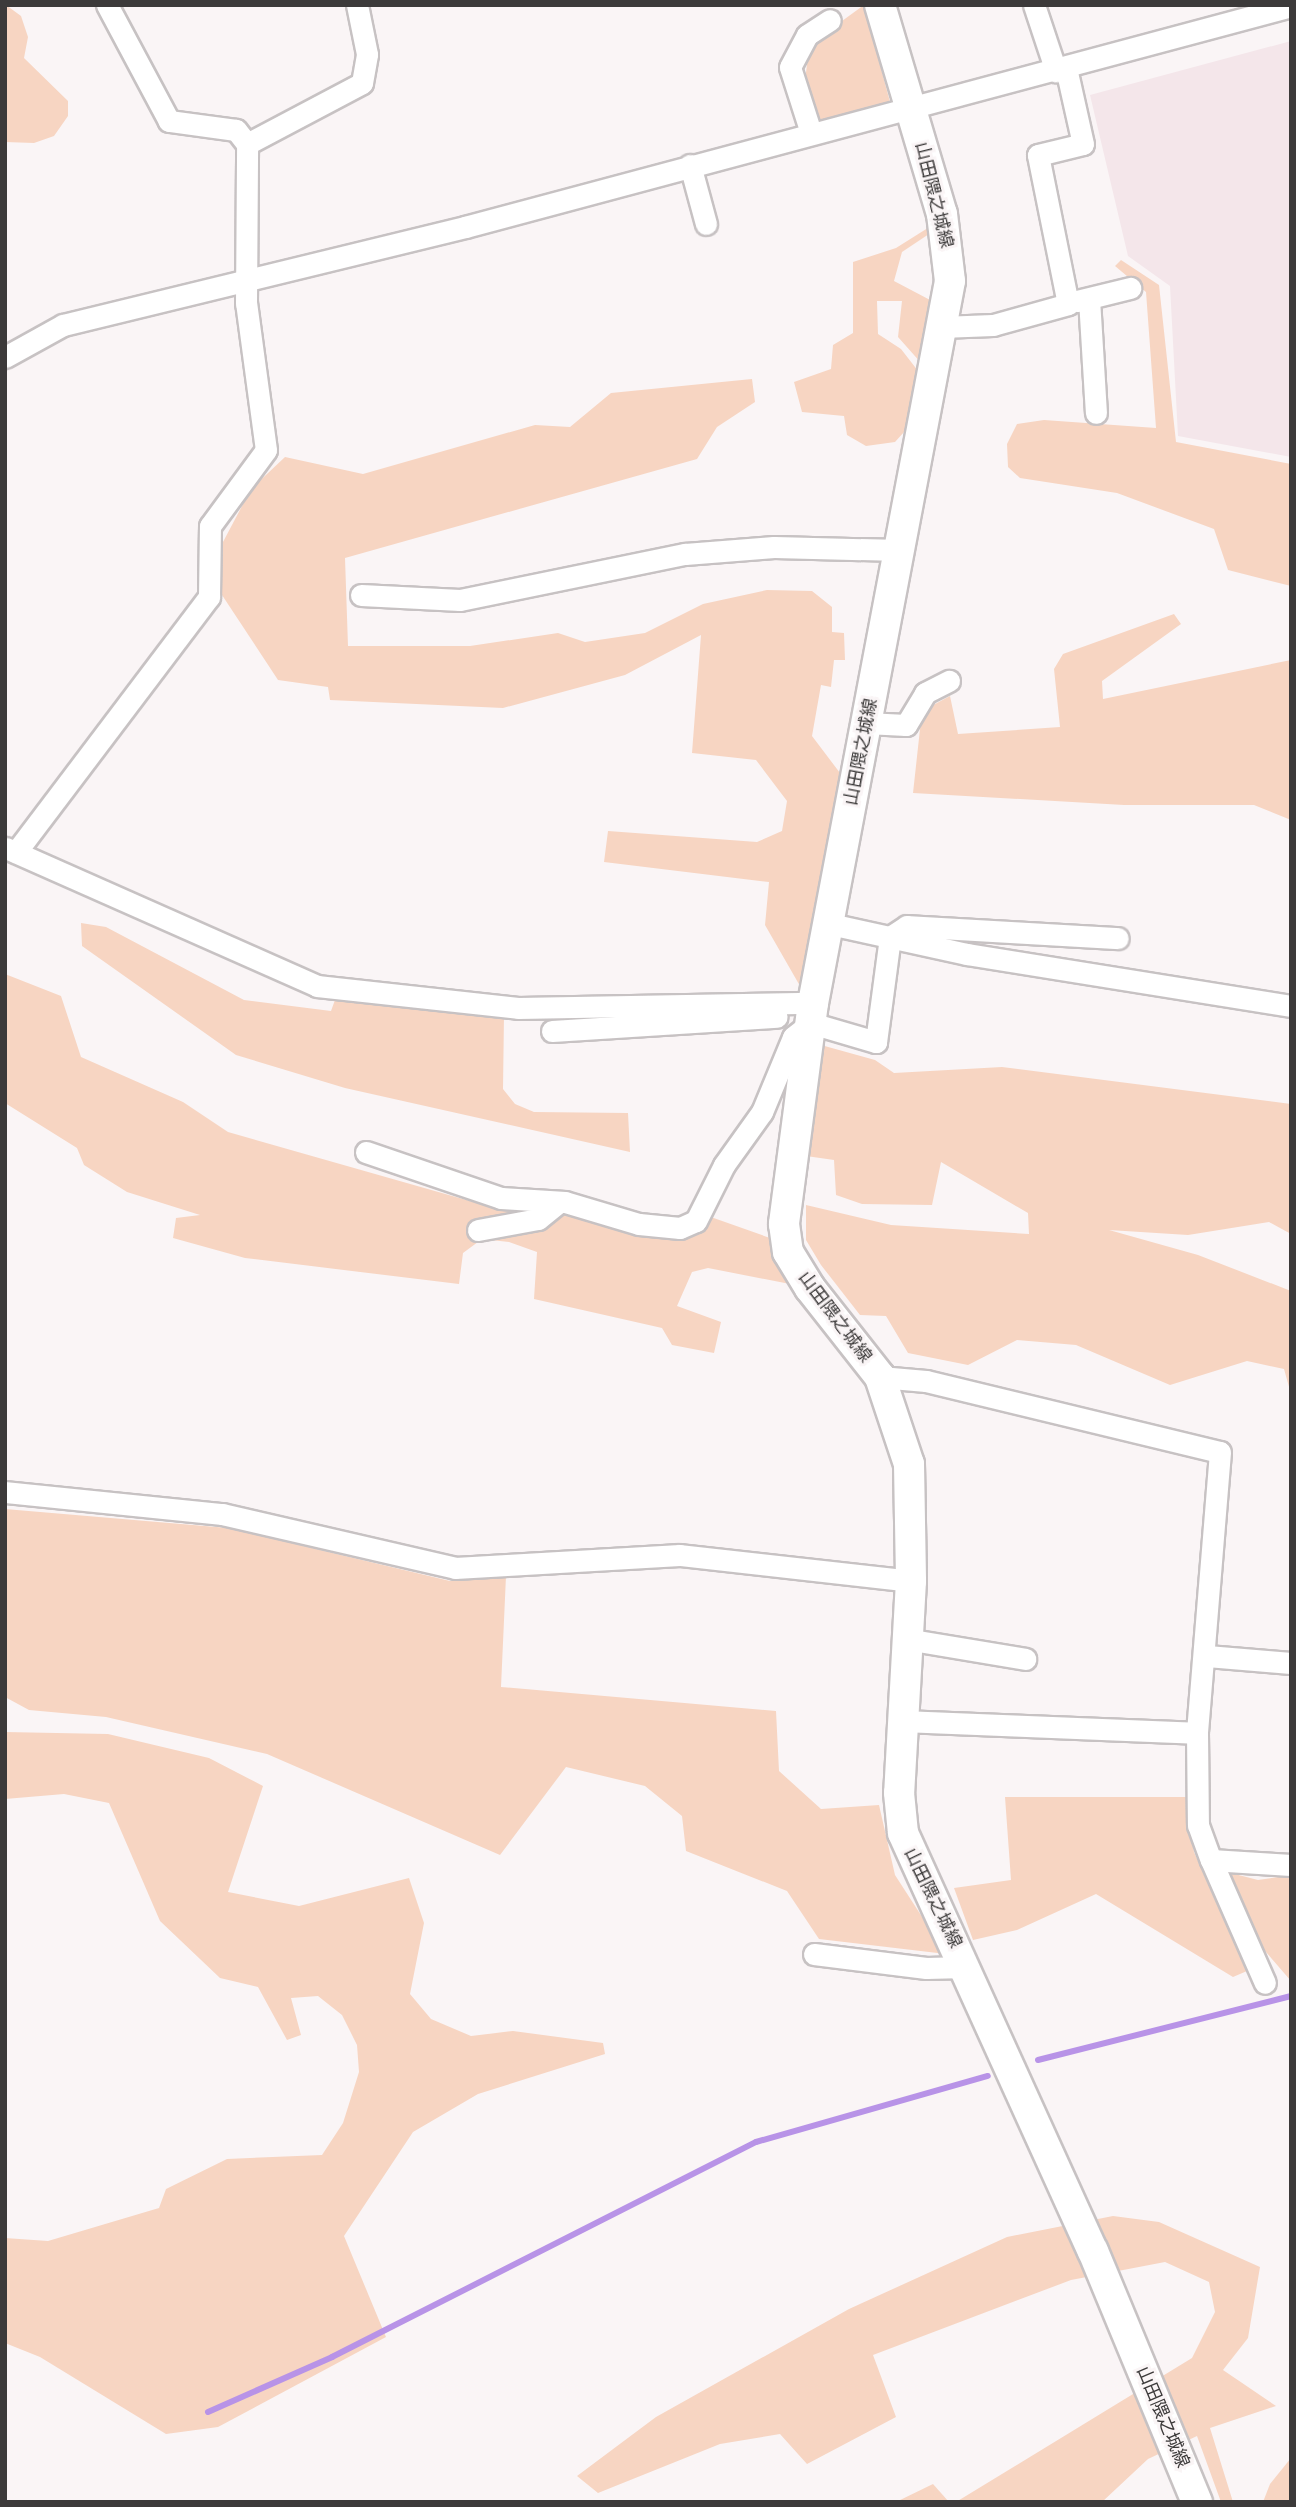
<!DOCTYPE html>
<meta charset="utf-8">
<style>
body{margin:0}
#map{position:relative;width:1296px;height:2507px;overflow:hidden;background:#faf5f6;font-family:Signika,"Noto Sans JP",sans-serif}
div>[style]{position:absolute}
.built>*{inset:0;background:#f4e6ea}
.green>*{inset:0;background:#f7d5c2}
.stream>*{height:6px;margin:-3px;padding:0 3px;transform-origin:3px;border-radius:3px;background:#b893e7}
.roads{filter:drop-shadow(2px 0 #c7c2c3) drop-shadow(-2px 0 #c7c2c3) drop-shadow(0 2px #c7c2c3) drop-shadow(0 -2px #c7c2c3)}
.minor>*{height:21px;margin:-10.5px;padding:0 10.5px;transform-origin:10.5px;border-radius:10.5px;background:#fff}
.secondary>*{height:30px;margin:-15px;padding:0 15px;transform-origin:15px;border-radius:15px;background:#fff}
span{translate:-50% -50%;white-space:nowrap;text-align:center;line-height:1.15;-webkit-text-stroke:6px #faf5f6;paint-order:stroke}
.street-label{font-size:18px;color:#3c3a3a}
.frame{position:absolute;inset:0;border:7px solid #3c3a3a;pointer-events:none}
</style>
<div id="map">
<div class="built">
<div style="clip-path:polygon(1291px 41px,1291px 457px,1178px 436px,1170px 286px,1128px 256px,1090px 95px)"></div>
</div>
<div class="green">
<div style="clip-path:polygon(6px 5px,21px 16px,28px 37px,24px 58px,68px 101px,68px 116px,54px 136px,34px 143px,5px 142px)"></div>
<div style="clip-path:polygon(864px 5px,890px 102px,817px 121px,805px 81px,808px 56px,820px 37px)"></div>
<div style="clip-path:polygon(931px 226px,932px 232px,902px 252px,894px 281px,932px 301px,922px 364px,898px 337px,902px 301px,877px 301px,878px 334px,901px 349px,922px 376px,914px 421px,895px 442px,866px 446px,847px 435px,844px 416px,802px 412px,794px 382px,831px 369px,833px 345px,853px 333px,853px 262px,896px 248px)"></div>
<div style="clip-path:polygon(1121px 260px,1159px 285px,1176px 442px,1291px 464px,1291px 586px,1228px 570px,1214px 529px,1117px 493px,1020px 478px,1008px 467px,1007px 444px,1017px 424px,1044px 420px,1156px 428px,1146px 292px,1115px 266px)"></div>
<div style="clip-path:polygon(752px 379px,755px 402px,717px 427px,697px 459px,345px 558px,348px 646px,470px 646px,558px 633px,585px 642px,645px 633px,703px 604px,767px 590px,812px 591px,832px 607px,832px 632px,844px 633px,845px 660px,834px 660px,831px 687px,821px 685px,812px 736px,840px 773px,800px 986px,765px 925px,769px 882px,604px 862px,608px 831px,757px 842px,782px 831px,787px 801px,756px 760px,692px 753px,701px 635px,625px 675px,503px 708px,330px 700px,328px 687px,278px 680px,220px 592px,223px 542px,251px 489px,285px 457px,363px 474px,535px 425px,570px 427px,611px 393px)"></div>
<div style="clip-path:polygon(1174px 614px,1181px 624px,1102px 681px,1103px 699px,1291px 660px,1291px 820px,1254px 805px,1124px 805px,913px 793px,922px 711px,950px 696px,958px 734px,1060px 727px,1054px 669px,1063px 654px)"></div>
<div style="clip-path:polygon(81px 923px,106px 927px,244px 1000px,331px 1011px,335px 1000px,504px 1015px,503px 1089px,515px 1104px,534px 1112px,628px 1113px,630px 1152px,345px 1088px,236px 1055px,82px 946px)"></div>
<div style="clip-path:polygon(5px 974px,61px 996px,81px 1057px,183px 1102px,228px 1132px,498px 1209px,564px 1212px,639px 1237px,684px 1236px,708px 1216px,770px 1238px,790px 1284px,708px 1268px,692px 1272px,677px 1306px,721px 1322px,714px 1353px,672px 1345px,662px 1328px,534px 1299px,537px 1252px,509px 1242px,482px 1239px,463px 1253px,459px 1284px,245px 1258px,173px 1238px,176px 1218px,200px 1215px,127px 1192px,84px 1165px,77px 1148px,5px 1103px)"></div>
<div style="clip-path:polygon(821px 1045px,875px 1060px,894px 1073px,1002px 1067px,1291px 1104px,1291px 1234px,1269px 1222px,1188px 1235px,1109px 1230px,1198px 1255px,1291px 1291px,1291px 1394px,1284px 1369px,1247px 1361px,1170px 1385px,1076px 1345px,1017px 1340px,968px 1365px,908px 1353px,886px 1316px,860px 1315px,821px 1265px,806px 1240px,806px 1205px,891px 1225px,1029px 1234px,1028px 1213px,941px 1162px,932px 1205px,862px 1204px,836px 1195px,834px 1160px,806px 1156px)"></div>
<div style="clip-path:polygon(5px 1509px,228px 1528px,450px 1581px,506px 1576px,501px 1687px,776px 1711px,779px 1771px,821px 1809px,879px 1805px,895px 1875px,946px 1954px,819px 1939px,787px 1891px,686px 1851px,682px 1816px,645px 1786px,566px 1767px,500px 1855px,267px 1754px,106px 1717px,29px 1710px,5px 1697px)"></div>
<div style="clip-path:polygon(5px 1732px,108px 1734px,209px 1758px,263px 1786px,228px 1892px,299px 1906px,409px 1878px,424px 1923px,410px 1994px,431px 2019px,471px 2036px,513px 2031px,603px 2043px,605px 2054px,478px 2094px,413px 2132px,344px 2236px,386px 2337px,218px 2427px,166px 2434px,40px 2357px,5px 2343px,5px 2238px,48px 2241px,159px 2208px,166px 2189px,227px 2159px,322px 2155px,343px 2123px,359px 2072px,357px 2045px,342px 2015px,318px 1996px,291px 1998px,301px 2035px,287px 2040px,258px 1987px,220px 1978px,160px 1921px,109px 1803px,64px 1794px,5px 1799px)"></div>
<div style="clip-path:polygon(1005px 1797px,1186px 1797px,1194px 1852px,1247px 1971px,1233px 1977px,1096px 1894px,1017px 1930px,973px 1940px,954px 1888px,1011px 1880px)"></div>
<div style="clip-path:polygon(1223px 1871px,1258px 1880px,1291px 1875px,1291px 1981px,1259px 1944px)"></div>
<div style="clip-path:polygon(1113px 2216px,1159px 2222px,1260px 2267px,1248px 2338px,1223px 2370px,1276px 2406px,1210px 2428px,1233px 2502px,1221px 2502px,1197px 2436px,1148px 2459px,1102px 2502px,956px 2502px,1192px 2358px,1215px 2312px,1209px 2282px,1165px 2262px,1071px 2280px,873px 2355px,896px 2417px,807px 2464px,780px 2434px,720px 2444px,598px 2493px,577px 2476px,656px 2417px,849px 2309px,1007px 2237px)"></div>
<div style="clip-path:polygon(1291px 2458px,1291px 2502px,1263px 2502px,1270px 2484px)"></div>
<div style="clip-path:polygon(933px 2484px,949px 2502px,896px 2502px)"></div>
</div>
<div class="stream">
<div style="left:1038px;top:2060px;width:261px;rotate:-14.2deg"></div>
<div style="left:208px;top:2412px;width:136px;rotate:-23.9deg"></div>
<div style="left:332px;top:2357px;width:475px;rotate:-26.9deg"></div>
<div style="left:756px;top:2142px;width:241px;rotate:-15.9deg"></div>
</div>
<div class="roads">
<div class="minor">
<div style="left:1034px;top:5px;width:70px;rotate:71.6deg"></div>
<div style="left:811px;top:133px;width:69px;rotate:-107.7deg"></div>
<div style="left:790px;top:67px;width:36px;rotate:-62deg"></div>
<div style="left:807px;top:35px;width:27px;rotate:-33deg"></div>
<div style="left:247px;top:144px;width:130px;rotate:-27.9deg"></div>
<div style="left:362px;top:83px;width:29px;rotate:-80deg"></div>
<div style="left:367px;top:54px;width:50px;rotate:-101.5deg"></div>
<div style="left:690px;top:165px;width:61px;rotate:74.8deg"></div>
<div style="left:1089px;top:299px;width:114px;rotate:86.5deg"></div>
<div style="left:1077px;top:301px;width:55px;rotate:-13.8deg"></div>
<div style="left:941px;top:327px;width:52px;rotate:-2.2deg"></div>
<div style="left:993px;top:325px;width:78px;rotate:-15.6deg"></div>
<div style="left:1068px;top:304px;width:152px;rotate:-101.4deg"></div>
<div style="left:1038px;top:155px;width:46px;rotate:-13.7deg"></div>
<div style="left:1083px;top:144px;width:78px;rotate:-102.6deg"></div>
<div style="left:5px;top:357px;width:66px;rotate:-28.9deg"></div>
<div style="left:63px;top:325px;width:414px;rotate:-13.7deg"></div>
<div style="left:465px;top:227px;width:855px;rotate:-14.98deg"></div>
<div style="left:361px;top:595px;width:99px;rotate:2.9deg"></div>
<div style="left:460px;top:600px;width:230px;rotate:-11.6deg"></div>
<div style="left:685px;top:554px;width:89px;rotate:-4.5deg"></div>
<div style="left:774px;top:547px;width:127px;rotate:1.4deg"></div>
<div style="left:866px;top:723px;width:40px;rotate:2.9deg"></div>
<div style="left:906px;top:725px;width:37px;rotate:-59deg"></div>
<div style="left:925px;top:693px;width:27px;rotate:-27deg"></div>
<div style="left:6px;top:848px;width:340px;rotate:23.9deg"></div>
<div style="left:317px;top:986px;width:202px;rotate:6.2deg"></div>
<div style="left:518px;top:1008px;width:295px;rotate:-1deg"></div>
<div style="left:16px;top:852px;width:320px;rotate:-52.9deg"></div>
<div style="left:209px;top:597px;width:71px;rotate:-89.2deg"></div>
<div style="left:210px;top:526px;width:94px;rotate:-53.6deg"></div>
<div style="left:266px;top:450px;width:148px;rotate:-97.7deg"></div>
<div style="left:246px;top:303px;width:159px;rotate:-89.6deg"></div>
<div style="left:247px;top:144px;width:18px;rotate:-128deg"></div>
<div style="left:236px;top:130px;width:68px;rotate:-172.3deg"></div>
<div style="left:169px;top:121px;width:132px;rotate:-118.1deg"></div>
<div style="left:830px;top:924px;width:140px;rotate:12.4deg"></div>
<div style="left:967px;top:954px;width:328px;rotate:9.1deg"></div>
<div style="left:552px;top:1031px;width:225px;rotate:-3.6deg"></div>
<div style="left:366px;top:1152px;width:143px;rotate:18.8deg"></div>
<div style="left:501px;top:1198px;width:64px;rotate:3.6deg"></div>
<div style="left:565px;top:1202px;width:77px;rotate:16.6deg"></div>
<div style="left:639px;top:1224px;width:41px;rotate:5.6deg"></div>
<div style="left:680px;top:1228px;width:17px;rotate:-24deg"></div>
<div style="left:696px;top:1221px;width:63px;rotate:-63.4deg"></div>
<div style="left:724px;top:1165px;width:65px;rotate:-54.4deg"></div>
<div style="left:762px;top:1112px;width:81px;rotate:-67.5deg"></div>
<div style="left:793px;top:1037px;width:23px;rotate:-38deg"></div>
<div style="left:811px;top:1023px;width:68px;rotate:16.3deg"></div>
<div style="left:876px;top:1042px;width:106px;rotate:-82.4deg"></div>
<div style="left:890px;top:937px;width:20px;rotate:-33deg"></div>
<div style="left:907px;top:926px;width:211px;rotate:3.3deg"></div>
<div style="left:478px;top:1230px;width:61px;rotate:-10.4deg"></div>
<div style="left:538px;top:1219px;width:27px;rotate:-39deg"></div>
<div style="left:880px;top:1377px;width:46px;rotate:5deg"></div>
<div style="left:926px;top:1381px;width:302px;rotate:13.6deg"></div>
<div style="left:1220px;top:1452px;width:282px;rotate:94.7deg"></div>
<div style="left:1197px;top:1733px;width:92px;rotate:89.4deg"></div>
<div style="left:1198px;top:1825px;width:37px;rotate:70deg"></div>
<div style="left:1211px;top:1860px;width:80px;rotate:3.6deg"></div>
<div style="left:5px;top:1492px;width:218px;rotate:5.8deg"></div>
<div style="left:222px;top:1514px;width:239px;rotate:13deg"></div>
<div style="left:455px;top:1568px;width:225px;rotate:-3.3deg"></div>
<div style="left:680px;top:1555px;width:232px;rotate:6.4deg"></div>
<div style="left:906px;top:1639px;width:121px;rotate:9.5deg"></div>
<div style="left:1207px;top:1656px;width:84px;rotate:4.8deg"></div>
<div style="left:900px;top:1721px;width:297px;rotate:2.3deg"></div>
<div style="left:1211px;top:1860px;width:134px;rotate:66.3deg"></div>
<div style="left:814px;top:1954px;width:113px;rotate:7.1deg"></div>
<div style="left:926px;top:1968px;width:40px;rotate:-1.4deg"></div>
</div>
<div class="secondary">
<div style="left:880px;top:5px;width:218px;rotate:73.5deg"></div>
<div style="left:942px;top:214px;width:67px;rotate:83.2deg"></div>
<div style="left:950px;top:281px;width:735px;rotate:100.74deg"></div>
<div style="left:813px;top:1003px;width:223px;rotate:97.5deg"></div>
<div style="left:784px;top:1224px;width:28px;rotate:82deg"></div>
<div style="left:788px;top:1252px;width:42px;rotate:58.6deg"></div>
<div style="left:810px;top:1288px;width:113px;rotate:51.8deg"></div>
<div style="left:880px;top:1377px;width:92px;rotate:71.6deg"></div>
<div style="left:909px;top:1464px;width:117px;rotate:89deg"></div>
<div style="left:911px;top:1581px;width:212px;rotate:93.2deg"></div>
<div style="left:899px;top:1793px;width:40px;rotate:84.3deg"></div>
<div style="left:903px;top:1833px;width:459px;rotate:65.6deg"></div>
<div style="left:1093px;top:2251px;width:272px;rotate:67.5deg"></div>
</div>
</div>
<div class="street-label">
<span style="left:934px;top:195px;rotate:76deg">山田隈之城線</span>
<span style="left:861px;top:752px;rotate:-79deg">山田隈之城線</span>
<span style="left:835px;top:1317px;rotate:53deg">山田隈之城線</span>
<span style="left:933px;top:1898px;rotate:64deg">山田隈之城線</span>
<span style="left:1163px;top:2417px;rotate:67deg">山田隈之城線</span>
</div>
<div class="frame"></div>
</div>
